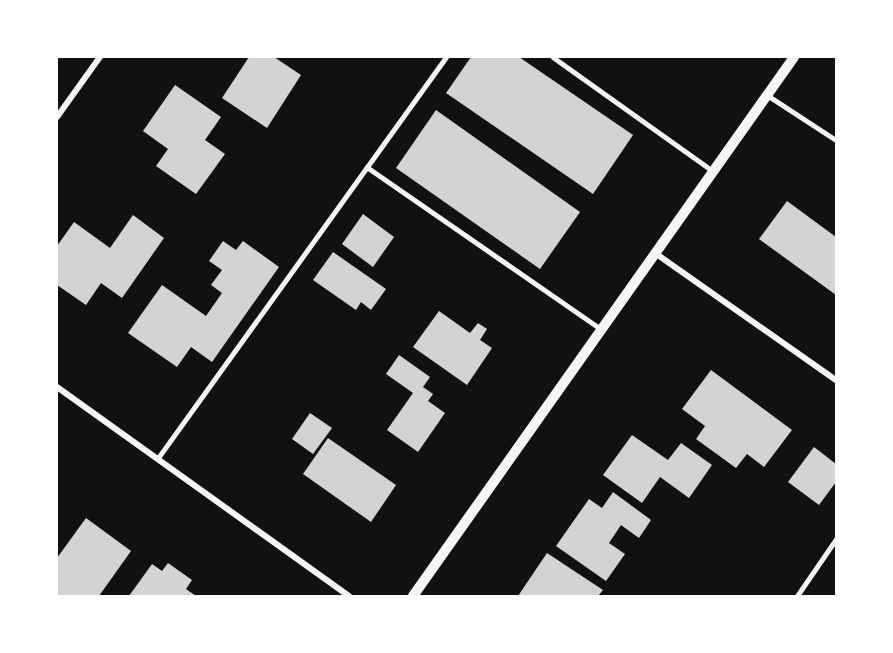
<!DOCTYPE html>
<style>
body{margin:0}
#map{position:relative;width:893px;height:653px;overflow:hidden;background:#111;font-family:Commissioner,sans-serif}
div>[style]{position:absolute}
.building>*{inset:0;background:#d3d3d3}
.service>*{height:4.5px;margin:-2.25px;padding:0 2.25px;transform-origin:2.25px;border-radius:2.25px;background:#f5f5f5}
.minor>*{height:6px;margin:-3px;padding:0 3px;transform-origin:3px;border-radius:3px;background:#f5f5f5}
.tertiary>*{height:10px;margin:-5px;padding:0 5px;transform-origin:5px;border-radius:5px;background:#f5f5f5}
span{translate:-50% -50%;white-space:nowrap;text-align:center;line-height:1.15;-webkit-text-stroke:5px #fff;paint-order:stroke}
.frame{position:absolute;inset:0;border:58px solid #fff;pointer-events:none}
</style>
<div id="map">
<div class="building">
<div style="clip-path:polygon(249px 57px,274px 57px,301px 75px,267px 128px,222px 98px)"></div>
<div style="clip-path:polygon(471px 57px,519px 57px,633px 135px,593px 194px,446px 93px)"></div>
<div style="clip-path:polygon(175px 85px,221px 117px,205px 140px,225px 154px,196px 194px,156px 166px,168px 149px,143px 131px)"></div>
<div style="clip-path:polygon(436px 110px,580px 212px,540px 269px,396px 168px)"></div>
<div style="clip-path:polygon(787px 201px,836px 237px,836px 295px,759px 239px)"></div>
<div style="clip-path:polygon(363px 214px,394px 237px,373px 267px,342px 244px)"></div>
<div style="clip-path:polygon(133px 215px,164px 238px,122px 298px,101px 283px,86px 305px,57px 285px,57px 246px,74px 222px,110px 248px)"></div>
<div style="clip-path:polygon(223px 241px,236px 250px,243px 241px,279px 267px,212px 362px,191px 347px,177px 367px,128px 333px,162px 285px,206px 316px,222px 293px,211px 285px,222px 270px,209px 261px)"></div>
<div style="clip-path:polygon(333px 252px,386px 289px,371px 310px,361px 302px,356px 310px,313px 280px)"></div>
<div style="clip-path:polygon(439px 311px,470px 333px,478px 323px,487px 329px,480px 340px,492px 348px,467px 385px,413px 347px)"></div>
<div style="clip-path:polygon(399px 355px,430px 377px,423px 387px,433px 394px,428px 401px,445px 413px,418px 452px,387px 430px,413px 393px,386px 374px)"></div>
<div style="clip-path:polygon(711px 370px,792px 430px,764px 467px,747px 454px,736px 468px,696px 439px,705px 426px,682px 409px)"></div>
<div style="clip-path:polygon(310px 413px,332px 428px,313px 454px,292px 439px)"></div>
<div style="clip-path:polygon(632px 435px,668px 460px,681px 443px,712px 465px,689px 498px,660px 477px,642px 503px,603px 475px)"></div>
<div style="clip-path:polygon(328px 438px,396px 485px,371px 522px,303px 474px)"></div>
<div style="clip-path:polygon(814px 447px,836px 464px,836px 482px,819px 505px,788px 482px)"></div>
<div style="clip-path:polygon(613px 492px,651px 520px,639px 538px,621px 525px,609px 543px,625px 554px,606px 581px,556px 546px,589px 499px,602px 508px)"></div>
<div style="clip-path:polygon(86px 518px,131px 551px,99px 596px,57px 596px,57px 558px)"></div>
<div style="clip-path:polygon(547px 553px,603px 590px,598px 596px,518px 596px)"></div>
<div style="clip-path:polygon(168px 563px,192px 580px,186px 589px,196px 596px,129px 596px,152px 564px,162px 571px)"></div>
</div>
<div class="service">
<div style="left:553px;top:57px;width:196px;rotate:35.5deg"></div>
<div style="left:767px;top:95px;width:82px;rotate:33.1deg"></div>
<div style="left:367px;top:167px;width:285px;rotate:34.7deg"></div>
<div style="left:158px;top:458px;width:494px;rotate:-54.3deg"></div>
<div style="left:797px;top:596px;width:69px;rotate:-55.6deg"></div>
</div>
<div class="minor">
<div style="left:57px;top:117px;width:74px;rotate:-54.4deg"></div>
<div style="left:655px;top:253px;width:221px;rotate:35.1deg"></div>
<div style="left:57px;top:387px;width:359px;rotate:35.6deg"></div>
</div>
<div class="tertiary">
<div style="left:413px;top:596px;width:660px;rotate:-54.74deg"></div>
</div>
<div class="frame"></div>
</div>
